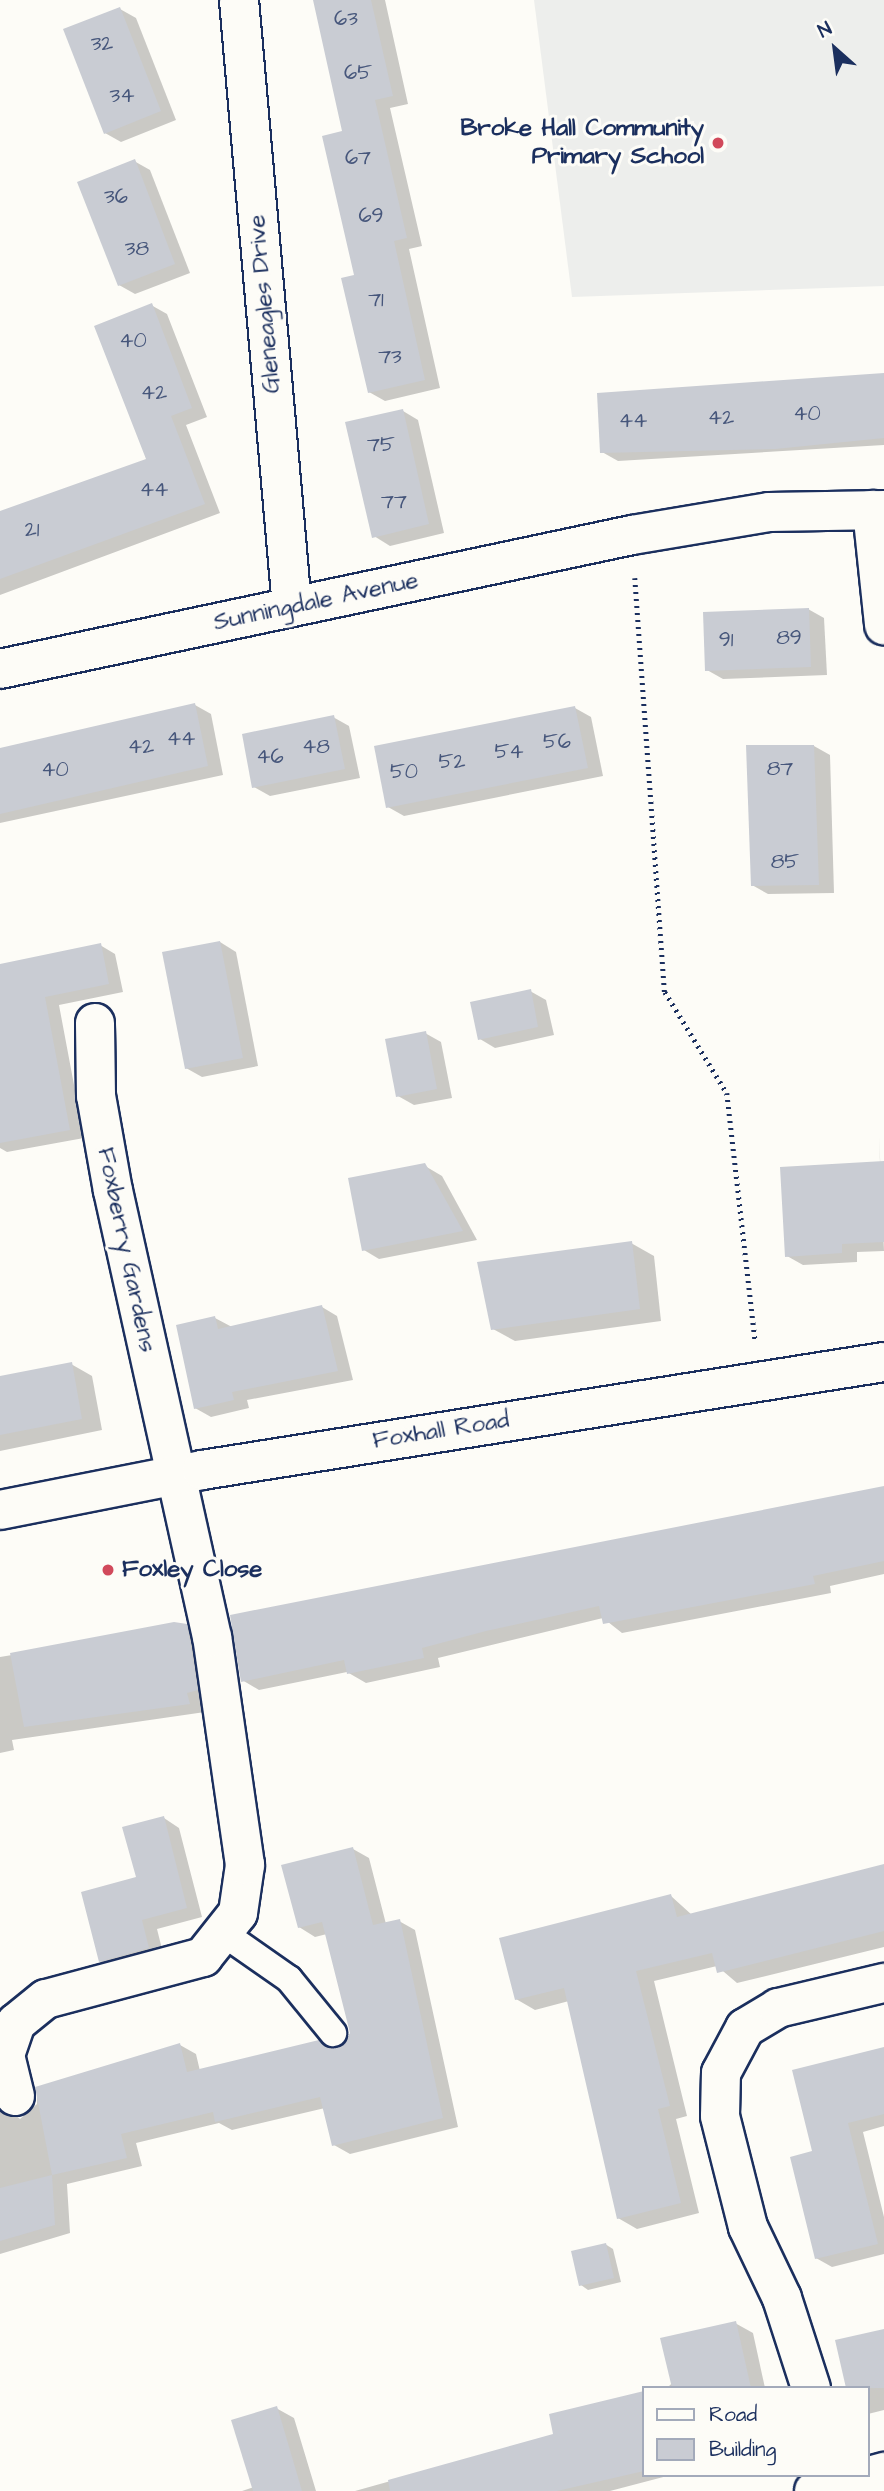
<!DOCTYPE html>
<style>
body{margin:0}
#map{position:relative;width:884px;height:2491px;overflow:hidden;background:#fdfcf7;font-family:"Architects Daughter",sans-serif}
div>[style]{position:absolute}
.built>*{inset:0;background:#edeeec}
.shadow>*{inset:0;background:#0003}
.building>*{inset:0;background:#c9ccd3}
.path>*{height:4.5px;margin-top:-2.25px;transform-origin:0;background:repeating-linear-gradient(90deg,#1b2f5e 0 2px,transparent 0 7px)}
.roads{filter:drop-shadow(2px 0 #1b2f5e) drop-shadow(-2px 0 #1b2f5e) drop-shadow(0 2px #1b2f5e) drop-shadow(0 -2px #1b2f5e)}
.lane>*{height:26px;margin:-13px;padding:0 13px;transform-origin:13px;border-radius:13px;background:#fdfcf7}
.street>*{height:38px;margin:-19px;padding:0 19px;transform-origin:19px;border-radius:19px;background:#fdfcf7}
.secondary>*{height:38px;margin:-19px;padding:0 19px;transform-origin:19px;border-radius:19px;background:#fdfcf7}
.dots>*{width:19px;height:19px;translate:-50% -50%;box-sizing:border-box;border:4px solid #fdfcf7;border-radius:50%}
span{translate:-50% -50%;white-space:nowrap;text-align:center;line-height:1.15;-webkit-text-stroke:6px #fdfcf7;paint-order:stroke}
.number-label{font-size:21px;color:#46567b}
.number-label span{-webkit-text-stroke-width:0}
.poi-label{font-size:24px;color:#1b2f5e;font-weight:700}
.right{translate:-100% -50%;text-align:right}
.left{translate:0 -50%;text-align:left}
.street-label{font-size:24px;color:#1b2f5e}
.legend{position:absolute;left:642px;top:2386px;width:228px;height:91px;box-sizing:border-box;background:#fdfcf7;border:2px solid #a3aaba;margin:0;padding:9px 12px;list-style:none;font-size:21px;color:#1b2f5e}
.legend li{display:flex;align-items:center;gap:14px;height:35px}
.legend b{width:35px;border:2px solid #a3aaba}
.north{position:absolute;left:800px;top:14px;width:70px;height:70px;-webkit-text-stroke:5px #fdfcf7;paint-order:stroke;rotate:332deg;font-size:19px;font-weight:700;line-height:28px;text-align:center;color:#1b2f5e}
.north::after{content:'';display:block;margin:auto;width:24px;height:32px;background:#1b2f5e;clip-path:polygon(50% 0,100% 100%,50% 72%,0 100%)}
</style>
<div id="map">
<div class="built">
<div style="clip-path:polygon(534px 0,884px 0,884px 286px,572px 297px)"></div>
</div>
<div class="shadow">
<div style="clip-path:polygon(318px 0,385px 0,408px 104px,390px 108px,422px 246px,409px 249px,440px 388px,385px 401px,369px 392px,344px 133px)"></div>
<div style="clip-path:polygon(120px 9px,136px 18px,176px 120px,121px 142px,105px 133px)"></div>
<div style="clip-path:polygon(134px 161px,150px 170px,190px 273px,135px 294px,119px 285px)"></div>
<div style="clip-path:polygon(151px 305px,167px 314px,207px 417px,186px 425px,220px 513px,0 595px,0 517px,148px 460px)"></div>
<div style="clip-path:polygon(884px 375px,884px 445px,618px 461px,602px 452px)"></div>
<div style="clip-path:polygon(403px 411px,418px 420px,444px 533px,390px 546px,374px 536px)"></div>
<div style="clip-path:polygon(808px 609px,824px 618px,827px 675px,723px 679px,707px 670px)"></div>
<div style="clip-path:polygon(195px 705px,211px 714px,223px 775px,0 823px,0 751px)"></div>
<div style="clip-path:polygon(575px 708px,591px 717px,603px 776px,404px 816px,388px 807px)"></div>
<div style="clip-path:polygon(333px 717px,349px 726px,360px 778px,270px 796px,254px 787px)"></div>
<div style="clip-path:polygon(814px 746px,830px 755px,834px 893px,768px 894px,752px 885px)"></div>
<div style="clip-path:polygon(220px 942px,236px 952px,258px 1066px,202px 1077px,186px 1068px)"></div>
<div style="clip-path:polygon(100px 945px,115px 954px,123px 992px,59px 1005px,84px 1138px,7px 1152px,0 1148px,0 966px)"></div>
<div style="clip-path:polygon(530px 991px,546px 1000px,554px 1035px,495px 1048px,480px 1039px)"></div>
<div style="clip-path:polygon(425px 1033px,441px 1042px,452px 1098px,414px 1105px,398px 1096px)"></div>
<div style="clip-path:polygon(879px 1134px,884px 1251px,857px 1252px,857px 1262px,803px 1265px,787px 1256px,880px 1163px)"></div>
<div style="clip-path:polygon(425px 1166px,442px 1176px,477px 1240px,379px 1259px,364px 1250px)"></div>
<div style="clip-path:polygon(631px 1243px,654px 1256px,661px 1321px,515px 1341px,493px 1329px)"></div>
<div style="clip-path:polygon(322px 1307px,337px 1316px,353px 1380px,247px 1400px,249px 1408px,211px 1417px,195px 1408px,215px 1318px,232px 1327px)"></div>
<div style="clip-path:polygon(71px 1364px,92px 1376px,102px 1430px,0 1451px,0 1378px)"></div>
<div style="clip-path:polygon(884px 1489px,884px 1574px,830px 1586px,831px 1593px,622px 1633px,603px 1618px,438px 1658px,440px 1667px,366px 1683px,347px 1672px,259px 1690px,242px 1680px)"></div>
<div style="clip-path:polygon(186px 1626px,202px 1635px,205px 1712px,12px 1740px,14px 1750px,0 1753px,0 1657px)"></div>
<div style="clip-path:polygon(164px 1818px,179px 1828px,202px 1917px,157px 1929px,164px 1957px,116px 1970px,100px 1961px)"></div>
<div style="clip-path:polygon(353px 1849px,369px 1858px,386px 1924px,399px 1921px,415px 1930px,458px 2127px,350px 2154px,334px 2145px,325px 2108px,232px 2130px,219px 2123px,136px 2143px,142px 2166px,67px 2184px,70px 2233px,0 2254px,0 2103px,20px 2119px,37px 2104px,37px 2088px,180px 2045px,196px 2054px,200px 2071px,319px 2042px,343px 2047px,352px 2033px,327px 1934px,315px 1937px,299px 1927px)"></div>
<div style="clip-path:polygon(884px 1866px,884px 1947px,737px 1983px,717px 1966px,654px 1981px,687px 2116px,676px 2119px,699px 2213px,637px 2229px,618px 2218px,569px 2001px,535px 2010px,516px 1999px,671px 1896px,692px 1915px)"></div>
<div style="clip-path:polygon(884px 2049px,884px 2126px,863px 2132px,884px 2217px,884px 2254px,832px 2267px,816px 2258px,814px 2153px)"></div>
<div style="clip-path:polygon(605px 2244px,613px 2249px,621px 2282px,588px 2290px,581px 2285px)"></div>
<div style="clip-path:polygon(735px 2323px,753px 2333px,765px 2388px,667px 2388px)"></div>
<div style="clip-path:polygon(884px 2330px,884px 2410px,868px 2414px,868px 2388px)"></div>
<div style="clip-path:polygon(644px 2393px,644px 2475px,671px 2475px,610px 2491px,355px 2491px,555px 2435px,551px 2416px)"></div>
<div style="clip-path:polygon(276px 2408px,294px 2418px,316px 2491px,242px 2491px,254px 2487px)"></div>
</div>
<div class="building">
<div style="clip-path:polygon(313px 0,371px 0,393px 96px,375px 100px,407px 238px,394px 241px,425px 380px,368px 393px,341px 278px,354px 275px,322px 136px,342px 131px)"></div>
<div style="clip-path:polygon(120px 7px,161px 111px,104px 134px,63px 29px)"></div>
<div style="clip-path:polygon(135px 159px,175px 264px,118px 286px,77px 182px)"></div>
<div style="clip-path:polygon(152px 303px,192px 408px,171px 416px,205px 504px,0 579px,0 511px,146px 459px,94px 326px)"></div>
<div style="clip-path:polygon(884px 373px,884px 438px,775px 449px,600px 453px,597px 393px)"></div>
<div style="clip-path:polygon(403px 409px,429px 524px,372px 538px,345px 422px)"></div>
<div style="clip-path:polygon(809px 608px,811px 667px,705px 671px,703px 612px)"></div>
<div style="clip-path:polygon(195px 703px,208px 766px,0 814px,0 748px)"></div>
<div style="clip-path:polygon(575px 706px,588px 768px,386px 808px,374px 746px)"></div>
<div style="clip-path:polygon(334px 715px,345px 769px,252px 788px,242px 734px)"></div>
<div style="clip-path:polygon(746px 745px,814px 745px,819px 885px,751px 886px)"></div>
<div style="clip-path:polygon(220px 941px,243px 1058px,185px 1069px,162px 952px)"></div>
<div style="clip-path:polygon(101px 943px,109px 984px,45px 997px,70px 1130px,0 1143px,0 964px)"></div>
<div style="clip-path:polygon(531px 989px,538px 1027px,478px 1040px,470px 1002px)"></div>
<div style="clip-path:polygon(426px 1031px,437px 1089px,396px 1097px,385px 1039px)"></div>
<div style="clip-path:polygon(884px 1161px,884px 1242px,842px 1244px,842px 1253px,785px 1257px,780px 1167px)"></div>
<div style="clip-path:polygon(425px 1163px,463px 1231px,362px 1251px,348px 1178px)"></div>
<div style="clip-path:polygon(632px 1241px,640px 1309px,491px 1330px,477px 1262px)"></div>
<div style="clip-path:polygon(322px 1305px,338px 1371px,232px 1392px,234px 1400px,194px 1409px,176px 1325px,215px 1316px,218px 1329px)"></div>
<div style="clip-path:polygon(72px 1362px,82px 1419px,0 1435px,0 1376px)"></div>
<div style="clip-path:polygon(884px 1486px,884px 1561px,813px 1576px,815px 1584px,603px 1624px,599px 1606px,486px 1631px,422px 1648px,424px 1658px,347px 1674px,344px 1660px,241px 1682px,230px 1615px)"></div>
<div style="clip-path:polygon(174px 1622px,187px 1624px,190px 1641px,198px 1690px,187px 1693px,190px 1704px,24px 1727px,10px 1653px)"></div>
<div style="clip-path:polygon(164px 1816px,187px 1908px,142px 1920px,149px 1948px,99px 1962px,81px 1892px,136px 1877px,122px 1827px)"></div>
<div style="clip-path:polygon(353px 1847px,373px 1925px,400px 1919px,443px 2118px,332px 2146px,320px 2097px,215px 2122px,213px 2112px,121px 2134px,127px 2158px,52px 2175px,35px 2087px,180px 2043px,187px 2072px,319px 2040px,328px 2048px,343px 2045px,350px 2033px,322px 1922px,298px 1928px,281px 1865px)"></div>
<div style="clip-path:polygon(884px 1864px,884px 1931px,717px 1973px,712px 1953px,636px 1971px,670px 2106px,658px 2109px,681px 2203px,617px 2219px,564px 1988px,515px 2000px,499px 1938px,671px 1894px,677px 1917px)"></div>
<div style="clip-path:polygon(884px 2047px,884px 2114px,848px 2123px,878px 2244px,815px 2259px,790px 2157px,812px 2151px,792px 2070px)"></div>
<div style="clip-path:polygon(52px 2175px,55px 2225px,0 2241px,0 2188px)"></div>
<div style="clip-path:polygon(606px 2243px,614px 2278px,579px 2286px,571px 2251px)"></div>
<div style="clip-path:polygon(736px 2321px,751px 2388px,672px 2388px,660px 2338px)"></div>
<div style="clip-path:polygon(884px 2329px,884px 2388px,846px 2388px,835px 2340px)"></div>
<div style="clip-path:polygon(644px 2391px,644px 2471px,557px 2491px,390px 2491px,388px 2480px,553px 2434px,549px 2414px)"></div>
<div style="clip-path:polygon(277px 2406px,302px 2491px,253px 2491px,231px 2420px)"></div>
</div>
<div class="path">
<div style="left:635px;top:578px;width:415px;rotate:85.9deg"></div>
<div style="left:665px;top:992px;width:119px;rotate:58.5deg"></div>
<div style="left:727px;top:1093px;width:249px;rotate:83.5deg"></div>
</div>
<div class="roads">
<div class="lane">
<div style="left:226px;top:1935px;width:77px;rotate:34.9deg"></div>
<div style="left:289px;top:1979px;width:70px;rotate:50.8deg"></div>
</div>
<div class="street">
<div style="left:239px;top:0;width:609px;rotate:85.01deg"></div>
<div style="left:872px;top:510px;width:116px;rotate:84deg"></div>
<div style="left:0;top:669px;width:646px;rotate:-11.97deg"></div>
<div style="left:632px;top:535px;width:139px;rotate:-9.5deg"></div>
<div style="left:769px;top:512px;width:115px;rotate:-1deg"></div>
<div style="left:15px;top:2096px;width:42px;rotate:-103.7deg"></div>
<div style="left:5px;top:2055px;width:34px;rotate:-71deg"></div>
<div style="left:16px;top:2023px;width:38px;rotate:-39deg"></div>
<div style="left:46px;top:1999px;width:163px;rotate:-15deg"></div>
<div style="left:203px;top:1957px;width:56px;rotate:-51.5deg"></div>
<div style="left:238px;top:1913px;width:49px;rotate:-81.7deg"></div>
<div style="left:245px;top:1865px;width:230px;rotate:-98.2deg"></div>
<div style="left:212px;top:1637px;width:457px;rotate:-102.5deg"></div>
<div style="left:113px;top:1191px;width:97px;rotate:-100.1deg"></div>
<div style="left:96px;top:1096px;width:73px;rotate:-90.8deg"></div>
<div style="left:811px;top:2388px;width:95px;rotate:-107.9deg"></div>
<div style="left:782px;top:2298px;width:79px;rotate:-115.6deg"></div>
<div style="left:748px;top:2227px;width:114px;rotate:-104.2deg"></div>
<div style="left:720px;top:2116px;width:43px;rotate:-88.7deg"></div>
<div style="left:721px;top:2073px;width:51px;rotate:-61.9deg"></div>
<div style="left:745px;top:2028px;width:39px;rotate:-31deg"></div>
<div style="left:778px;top:2008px;width:109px;rotate:-13.3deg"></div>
<div style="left:814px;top:2491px;width:73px;rotate:-15.2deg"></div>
</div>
<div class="secondary">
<div style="left:0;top:1510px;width:206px;rotate:-11.2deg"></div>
<div style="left:202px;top:1470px;width:690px;rotate:-9deg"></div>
</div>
</div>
<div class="dots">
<div style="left:718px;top:143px;background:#d1495b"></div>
<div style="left:108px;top:1570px;background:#d1495b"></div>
</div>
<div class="number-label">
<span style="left:346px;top:19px">63</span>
<span style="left:102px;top:44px">32</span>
<span style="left:358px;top:73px">65</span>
<span style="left:122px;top:96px">34</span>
<span style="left:358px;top:158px">67</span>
<span style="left:116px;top:197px">36</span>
<span style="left:371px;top:216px">69</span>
<span style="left:137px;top:249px">38</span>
<span style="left:376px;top:300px">71</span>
<span style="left:133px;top:341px">40</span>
<span style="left:390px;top:357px">73</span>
<span style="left:154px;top:393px">42</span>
<span style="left:807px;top:414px">40</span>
<span style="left:721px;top:418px">42</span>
<span style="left:633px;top:421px">44</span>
<span style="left:381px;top:445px">75</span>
<span style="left:154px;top:490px">44</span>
<span style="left:394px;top:502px">77</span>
<span style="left:32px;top:530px">21</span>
<span style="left:789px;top:638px">89</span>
<span style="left:726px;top:640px">91</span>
<span style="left:181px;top:739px">44</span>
<span style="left:557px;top:742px">56</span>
<span style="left:141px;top:747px">42</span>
<span style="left:316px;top:747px">48</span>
<span style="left:509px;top:752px">54</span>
<span style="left:270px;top:757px">46</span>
<span style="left:452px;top:762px">52</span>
<span style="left:780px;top:769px">87</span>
<span style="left:55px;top:770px">40</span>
<span style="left:404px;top:772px">50</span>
<span style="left:785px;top:862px">85</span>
</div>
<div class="poi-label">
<span class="right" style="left:704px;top:143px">Broke Hall Community<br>Primary School</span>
<span class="left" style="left:122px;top:1570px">Foxley Close</span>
</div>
<div class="street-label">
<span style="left:265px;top:304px;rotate:-95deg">Gleneagles Drive</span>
<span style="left:316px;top:602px;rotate:-12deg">Sunningdale Avenue</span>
<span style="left:126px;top:1250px;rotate:78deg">Foxberry Gardens</span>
<span style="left:441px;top:1431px;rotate:-9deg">Foxhall Road</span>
</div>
<ul class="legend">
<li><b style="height:9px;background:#fdfcf7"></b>Road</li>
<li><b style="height:19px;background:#c9ccd3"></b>Building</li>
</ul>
<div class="north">N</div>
</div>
